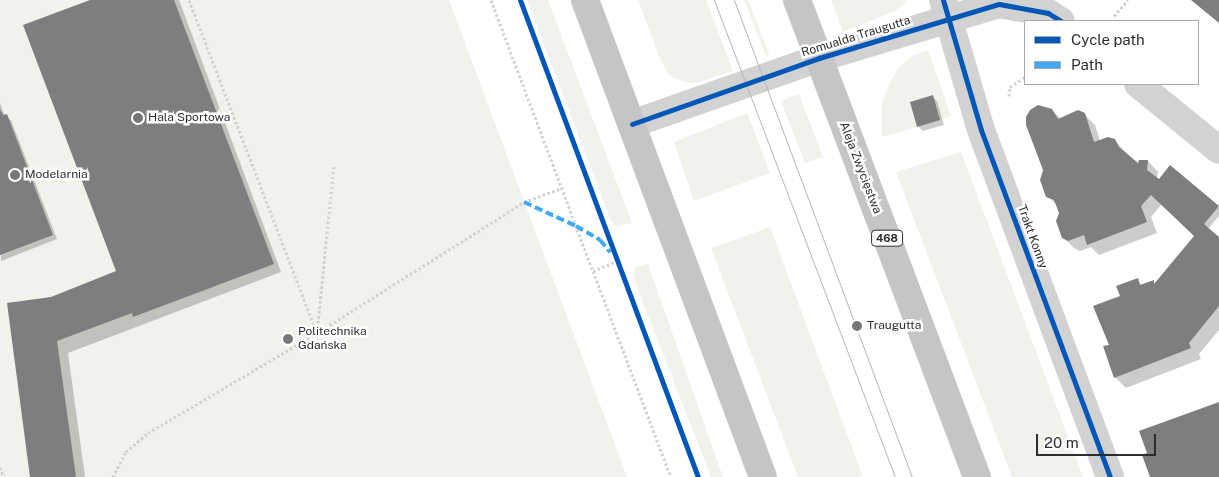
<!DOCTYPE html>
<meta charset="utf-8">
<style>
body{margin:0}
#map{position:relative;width:1219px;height:477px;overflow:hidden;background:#fff;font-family:"Public Sans",sans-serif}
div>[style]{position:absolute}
.green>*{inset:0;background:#f0f3eb}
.shadow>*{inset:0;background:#0003}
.building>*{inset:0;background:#7e7e7e}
.path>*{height:3px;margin-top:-1.5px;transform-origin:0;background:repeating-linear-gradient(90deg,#d2d2d2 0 2.5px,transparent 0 5px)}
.minor>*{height:28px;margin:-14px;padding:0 14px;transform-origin:14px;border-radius:14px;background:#d2d2d2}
.major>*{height:28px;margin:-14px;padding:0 14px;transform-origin:14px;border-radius:14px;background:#c5c5c5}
.tram>*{height:1px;margin:-0.5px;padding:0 0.5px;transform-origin:0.5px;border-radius:0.5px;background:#b9b9b9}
.quiet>*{height:4px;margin-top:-2px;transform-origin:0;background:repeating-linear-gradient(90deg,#3fa9f5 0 8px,transparent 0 12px)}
.cycleway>*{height:5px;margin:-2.5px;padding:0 2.5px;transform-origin:2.5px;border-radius:2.5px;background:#0057b8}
.dots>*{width:14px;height:14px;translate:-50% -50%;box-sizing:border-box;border:2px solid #fff;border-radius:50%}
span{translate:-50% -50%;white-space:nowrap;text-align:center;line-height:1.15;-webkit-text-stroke:5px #fff;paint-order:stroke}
.shield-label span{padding:1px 4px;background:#fff;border:1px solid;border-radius:4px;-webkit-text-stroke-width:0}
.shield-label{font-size:11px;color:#2d2d2d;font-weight:700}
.street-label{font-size:12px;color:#2d2d2d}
.poi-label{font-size:12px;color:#2d2d2d}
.left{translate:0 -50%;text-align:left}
.legend{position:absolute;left:1024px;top:20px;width:175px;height:65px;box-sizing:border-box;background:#fff;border:1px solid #ababab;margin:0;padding:6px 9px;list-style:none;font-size:15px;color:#2d2d2d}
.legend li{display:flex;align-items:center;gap:10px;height:25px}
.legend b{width:25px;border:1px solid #ababab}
.scale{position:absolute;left:1036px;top:434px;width:120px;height:22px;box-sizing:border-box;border:2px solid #2d2d2d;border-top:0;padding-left:6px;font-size:15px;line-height:18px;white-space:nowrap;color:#2d2d2d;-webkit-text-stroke:4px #fff;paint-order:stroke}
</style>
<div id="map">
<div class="green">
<div style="clip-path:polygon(0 0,449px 0,627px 477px,0 477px)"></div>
<div style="clip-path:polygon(527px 0,548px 0,632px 223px,616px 226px,611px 221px)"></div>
<div style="clip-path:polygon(638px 0,706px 0,733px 71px,696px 83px,688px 83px,674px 78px,668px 73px,660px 59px)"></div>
<div style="clip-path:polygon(744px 0,748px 0,769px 54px,767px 58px)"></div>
<div style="clip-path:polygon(831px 0,906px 0,903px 5px,895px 11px,843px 32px)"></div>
<div style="clip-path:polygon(928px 50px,951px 116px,940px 120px,933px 95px,911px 102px,917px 127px,882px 137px,882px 104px,887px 89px,898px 68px,912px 56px)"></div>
<div style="clip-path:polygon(799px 94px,823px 157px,805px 163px,781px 101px)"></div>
<div style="clip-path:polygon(747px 113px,770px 173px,694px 201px,674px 142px)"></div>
<div style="clip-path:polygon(961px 152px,990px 229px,1083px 477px,1012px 477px,896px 172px)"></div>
<div style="clip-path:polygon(770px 227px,863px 477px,798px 477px,711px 248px)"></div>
<div style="clip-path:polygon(648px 264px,723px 477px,711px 477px,633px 277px,636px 267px)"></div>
</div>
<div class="shadow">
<div style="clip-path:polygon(94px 0,179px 0,281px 272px,68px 353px,85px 477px,31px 477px,52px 298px,117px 272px)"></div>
<div style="clip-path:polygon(933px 97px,937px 101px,944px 125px,923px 131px,918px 126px)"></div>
<div style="clip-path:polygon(0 103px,5px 116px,11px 120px,57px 239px,1px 261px)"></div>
<div style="clip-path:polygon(1052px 110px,1061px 119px,1084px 114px,1095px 125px,1100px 141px,1114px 140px,1138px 165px,1140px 162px,1148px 161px,1158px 172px,1157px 180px,1160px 183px,1170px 167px,1219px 208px,1219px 216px,1208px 229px,1219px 239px,1219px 330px,1199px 354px,1201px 359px,1126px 388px,1115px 377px,1110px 346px,1122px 297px,1137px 280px,1143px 286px,1153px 282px,1156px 284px,1196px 236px,1162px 204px,1151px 217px,1157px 233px,1099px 255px,1091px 247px,1080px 251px,1074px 248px,1063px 237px,1058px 206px,1047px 196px,1044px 170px)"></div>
</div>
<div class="building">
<div style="clip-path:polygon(90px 0,174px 0,274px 264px,133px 317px,132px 313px,57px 341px,76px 477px,30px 477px,7px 303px,51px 297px,116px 271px,23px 25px)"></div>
<div style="clip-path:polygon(1191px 0,1219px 0,1219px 23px)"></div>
<div style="clip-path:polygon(933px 95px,940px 120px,917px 127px,910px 102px)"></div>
<div style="clip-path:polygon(1038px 105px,1052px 109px,1058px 119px,1078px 110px,1085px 113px,1094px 142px,1108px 137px,1115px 139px,1119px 147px,1138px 163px,1139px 160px,1148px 160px,1147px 170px,1159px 179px,1170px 165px,1219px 206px,1204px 224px,1219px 237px,1219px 306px,1189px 343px,1191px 348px,1114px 378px,1103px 346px,1109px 345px,1093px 306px,1120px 296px,1116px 286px,1138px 278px,1140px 285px,1154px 280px,1154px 284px,1194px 236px,1151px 195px,1141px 206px,1147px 222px,1087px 245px,1084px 235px,1068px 241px,1062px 238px,1056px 221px,1059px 213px,1054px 200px,1046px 197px,1040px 180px,1043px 170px,1026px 125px,1026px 117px,1030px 110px)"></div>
<div style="clip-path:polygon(0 109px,3px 115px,7px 114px,53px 235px,0 255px)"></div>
<div style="clip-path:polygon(1219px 402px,1219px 477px,1150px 477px,1142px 455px,1147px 453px,1139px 431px)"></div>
</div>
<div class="path">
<div style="left:189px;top:0;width:357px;rotate:69deg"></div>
<div style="left:317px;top:333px;width:169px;rotate:-84.2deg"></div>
<div style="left:491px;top:0;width:290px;rotate:69.4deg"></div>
<div style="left:593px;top:271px;width:27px;rotate:-22deg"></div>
<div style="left:1114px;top:16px;width:21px;rotate:-49deg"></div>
<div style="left:1009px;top:96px;width:9px;rotate:-84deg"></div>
<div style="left:1010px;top:87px;width:18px;rotate:-34deg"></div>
<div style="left:593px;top:271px;width:220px;rotate:69.3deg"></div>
<div style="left:0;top:467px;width:11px;rotate:68deg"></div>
<div style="left:113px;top:477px;width:28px;rotate:-63deg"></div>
<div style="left:126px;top:452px;width:29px;rotate:-41deg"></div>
<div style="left:148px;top:433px;width:196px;rotate:-30.6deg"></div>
<div style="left:317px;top:333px;width:245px;rotate:-32.3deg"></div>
<div style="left:524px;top:202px;width:40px;rotate:-20.2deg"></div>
</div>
<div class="minor">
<div style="left:943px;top:0;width:135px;rotate:73.7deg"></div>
<div style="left:981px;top:130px;width:370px;rotate:69.6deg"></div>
<div style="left:1138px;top:84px;width:104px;rotate:39.2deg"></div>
<div style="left:632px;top:124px;width:198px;rotate:-19.4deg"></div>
<div style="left:819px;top:58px;width:188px;rotate:-16.7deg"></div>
<div style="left:999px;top:4px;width:50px;rotate:10.4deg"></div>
<div style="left:1048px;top:13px;width:15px;rotate:32deg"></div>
</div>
<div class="major">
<div style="left:585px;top:0;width:509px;rotate:69.54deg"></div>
<div style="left:797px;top:0;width:510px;rotate:69.33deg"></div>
</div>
<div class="tram">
<div style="left:714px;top:0;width:510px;rotate:69.22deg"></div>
<div style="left:734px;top:0;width:509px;rotate:69.54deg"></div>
</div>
<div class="quiet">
<div style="left:524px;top:202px;width:57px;rotate:24.8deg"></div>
<div style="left:576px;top:226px;width:28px;rotate:30deg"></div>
<div style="left:600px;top:240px;width:16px;rotate:50deg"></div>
</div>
<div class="cycleway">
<div style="left:520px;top:0;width:509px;rotate:69.54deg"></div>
<div style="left:943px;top:0;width:135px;rotate:73.7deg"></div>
<div style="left:981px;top:130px;width:370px;rotate:69.6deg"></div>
<div style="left:632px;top:124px;width:198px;rotate:-19.4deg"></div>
<div style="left:819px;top:58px;width:188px;rotate:-16.7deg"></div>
<div style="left:999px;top:4px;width:50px;rotate:10.4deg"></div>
<div style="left:1048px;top:13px;width:15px;rotate:32deg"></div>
</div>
<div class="dots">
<div style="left:138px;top:118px;background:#767676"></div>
<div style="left:15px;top:175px;background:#767676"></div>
<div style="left:857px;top:326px;background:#767676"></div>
<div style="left:288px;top:339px;background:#767676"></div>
</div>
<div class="shield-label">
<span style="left:887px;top:238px">468</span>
</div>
<div class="street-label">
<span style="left:856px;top:37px;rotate:-17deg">Romualda Traugutta</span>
<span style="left:860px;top:168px;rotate:69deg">Aleja Zwycięstwa</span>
<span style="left:1032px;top:237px;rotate:70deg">Trakt Konny</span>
</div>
<div class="poi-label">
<span class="left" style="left:148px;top:118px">Hala Sportowa</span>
<span class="left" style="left:25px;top:175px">Modelarnia</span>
<span class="left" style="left:867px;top:326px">Traugutta</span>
<span class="left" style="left:298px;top:339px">Politechnika<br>Gdańska</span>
</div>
<ul class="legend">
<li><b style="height:6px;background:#0057b8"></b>Cycle path</li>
<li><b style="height:6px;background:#3fa9f5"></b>Path</li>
</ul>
<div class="scale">20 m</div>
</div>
